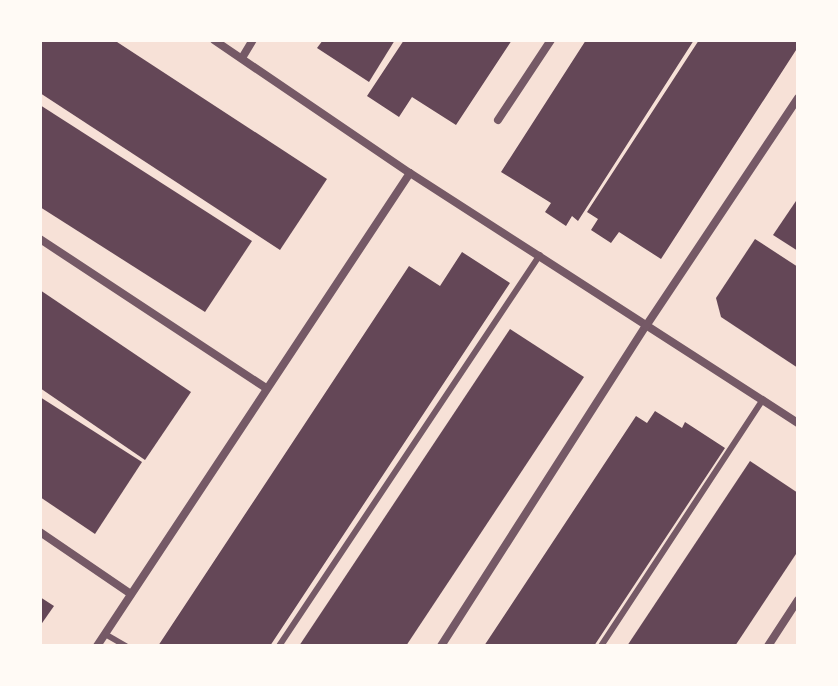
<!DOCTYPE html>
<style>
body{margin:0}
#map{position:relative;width:838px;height:686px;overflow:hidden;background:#f7e1d7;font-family:Rubik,sans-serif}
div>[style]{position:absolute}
.building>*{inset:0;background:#644757}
.service>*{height:6px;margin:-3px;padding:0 3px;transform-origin:3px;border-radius:3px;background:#755966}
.minor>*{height:8px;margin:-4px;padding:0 4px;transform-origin:4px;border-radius:4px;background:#755966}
span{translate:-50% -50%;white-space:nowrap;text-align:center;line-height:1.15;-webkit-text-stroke:8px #fffaf5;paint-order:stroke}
.frame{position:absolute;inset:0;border:42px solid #fffaf5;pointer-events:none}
</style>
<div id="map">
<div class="building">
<div style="clip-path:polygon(40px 40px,114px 40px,327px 179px,280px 250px,40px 93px)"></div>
<div style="clip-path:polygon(323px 40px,395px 40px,369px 82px,317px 48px)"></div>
<div style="clip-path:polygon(404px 40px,512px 40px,456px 125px,412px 97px,399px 117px,367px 96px)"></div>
<div style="clip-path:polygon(586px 40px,694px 40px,578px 221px,572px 216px,566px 226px,545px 212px,551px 203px,501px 172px)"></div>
<div style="clip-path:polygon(699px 40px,798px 40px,798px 47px,661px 259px,619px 232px,611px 243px,591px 230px,598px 219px,587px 212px)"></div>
<div style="clip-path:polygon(40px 105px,252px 241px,205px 312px,40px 207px)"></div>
<div style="clip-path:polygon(798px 198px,798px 251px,773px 235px)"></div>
<div style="clip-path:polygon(755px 239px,798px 267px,798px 368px,721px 317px,716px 298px)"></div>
<div style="clip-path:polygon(462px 252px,510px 283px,270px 646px,158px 646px,409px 266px,440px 286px)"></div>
<div style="clip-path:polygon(40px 290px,191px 392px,145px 460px,40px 388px)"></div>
<div style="clip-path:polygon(510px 329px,584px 377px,463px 560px,406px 646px,299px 646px)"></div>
<div style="clip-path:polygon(40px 397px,142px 462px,95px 534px,40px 497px)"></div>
<div style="clip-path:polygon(655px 411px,682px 428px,685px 422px,725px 448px,594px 646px,484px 646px,636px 416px,647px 423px)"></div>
<div style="clip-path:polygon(750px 461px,798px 493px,798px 551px,743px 634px,735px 646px,627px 646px)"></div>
<div style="clip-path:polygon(40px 597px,54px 606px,40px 626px)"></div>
</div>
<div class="service">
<div style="left:105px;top:634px;width:24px;rotate:30deg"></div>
<div style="left:279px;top:646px;width:470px;rotate:-56.3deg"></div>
<div style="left:601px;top:646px;width:295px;rotate:-56.7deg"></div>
</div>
<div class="minor">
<div style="left:214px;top:40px;width:237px;rotate:34.2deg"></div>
<div style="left:410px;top:173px;width:462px;rotate:32.8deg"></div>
<div style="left:242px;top:58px;width:21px;rotate:-59deg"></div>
<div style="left:498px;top:120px;width:96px;rotate:-56.5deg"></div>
<div style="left:40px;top:239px;width:271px;rotate:33.4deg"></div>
<div style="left:40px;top:532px;width:110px;rotate:34.3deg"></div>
<div style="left:97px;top:646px;width:567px;rotate:-56.51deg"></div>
<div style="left:441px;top:646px;width:380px;rotate:-57.4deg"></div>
<div style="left:646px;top:326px;width:274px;rotate:-56.3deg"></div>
<div style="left:768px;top:646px;width:55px;rotate:-56.9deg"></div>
</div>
<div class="frame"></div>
</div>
